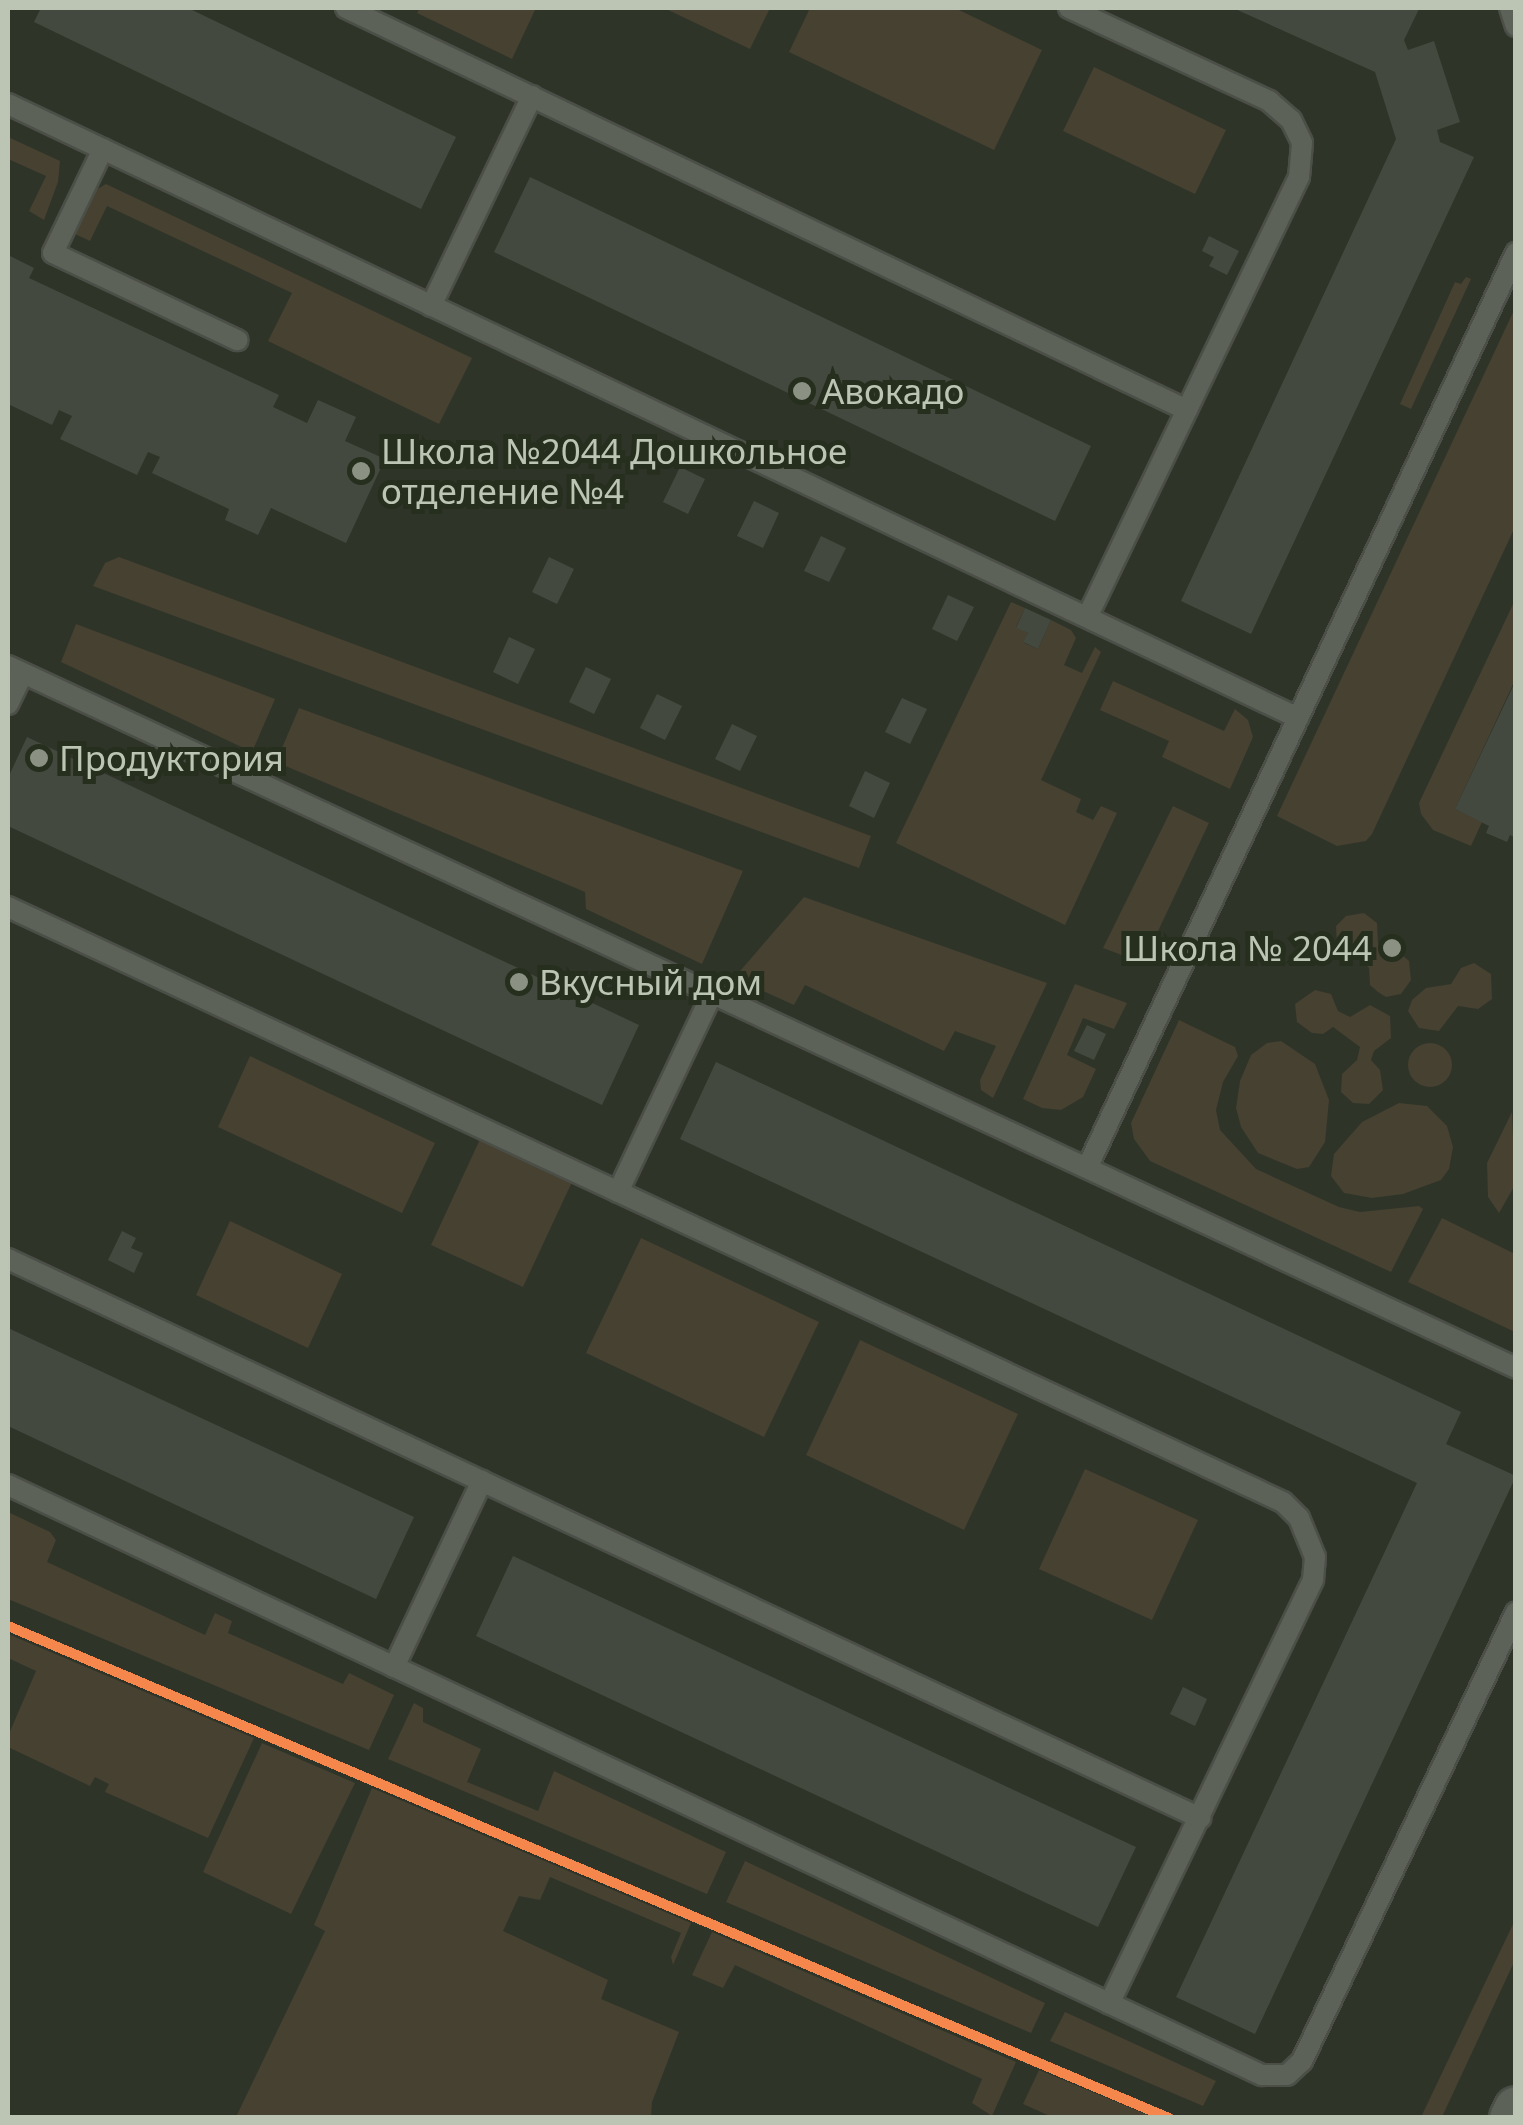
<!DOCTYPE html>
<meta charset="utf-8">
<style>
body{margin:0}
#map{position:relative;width:1523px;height:2125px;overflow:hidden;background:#2f3429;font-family:"Noto Sans",sans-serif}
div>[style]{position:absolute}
.green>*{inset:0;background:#464131}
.round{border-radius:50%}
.building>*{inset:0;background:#44493f}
.roads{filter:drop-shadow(2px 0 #4b4f47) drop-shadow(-2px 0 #4b4f47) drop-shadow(0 2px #4b4f47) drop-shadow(0 -2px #4b4f47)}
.service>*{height:20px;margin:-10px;padding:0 10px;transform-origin:10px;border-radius:10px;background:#5d6258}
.minor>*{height:42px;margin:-21px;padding:0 21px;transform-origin:21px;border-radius:21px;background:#5d6258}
.cycleway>*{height:10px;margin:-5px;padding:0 5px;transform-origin:5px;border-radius:5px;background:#f5874c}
.dots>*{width:28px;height:28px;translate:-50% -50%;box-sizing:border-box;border:5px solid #262e1d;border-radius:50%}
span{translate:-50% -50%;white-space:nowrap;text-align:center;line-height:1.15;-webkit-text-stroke:10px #262e1d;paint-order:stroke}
.poi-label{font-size:35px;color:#bcc5b3}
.left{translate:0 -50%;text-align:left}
.right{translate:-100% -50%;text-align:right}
.frame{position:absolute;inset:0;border:10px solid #bcc5b3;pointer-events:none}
</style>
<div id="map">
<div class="green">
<div style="clip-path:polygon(420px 8px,536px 8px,512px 59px,417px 13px)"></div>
<div style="clip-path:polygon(664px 8px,770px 8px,750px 49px)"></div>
<div style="clip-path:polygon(810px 8px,955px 8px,1042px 50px,994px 150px,789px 52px)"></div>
<div style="clip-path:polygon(1094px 67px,1226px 130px,1195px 194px,1063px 131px)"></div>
<div style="clip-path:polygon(8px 137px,60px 161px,58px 182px,44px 220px,29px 211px,46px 176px,8px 159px)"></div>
<div style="clip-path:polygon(106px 184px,472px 358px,439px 424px,268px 341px,292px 293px,107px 206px,90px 241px,75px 234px,97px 189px)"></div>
<div style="clip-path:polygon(1466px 277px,1471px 279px,1411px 409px,1400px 404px,1455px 282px,1461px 284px)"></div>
<div style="clip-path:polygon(1515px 308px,1515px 527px,1372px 834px,1366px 841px,1337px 846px,1277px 816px)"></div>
<div style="clip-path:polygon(119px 557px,871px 836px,859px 868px,93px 586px,105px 563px)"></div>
<div style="clip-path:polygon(1515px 600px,1515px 680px,1455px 809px,1482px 822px,1471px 846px,1433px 830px,1421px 814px,1419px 803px)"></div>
<div style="clip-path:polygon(1011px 602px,1025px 608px,1016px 627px,1028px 633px,1024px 643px,1038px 649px,1051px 620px,1071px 630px,1076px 638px,1064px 665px,1082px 673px,1095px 647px,1101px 652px,1041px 780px,1081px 799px,1076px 812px,1093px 820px,1101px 806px,1117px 813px,1065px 925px,896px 843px)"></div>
<div style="clip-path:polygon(76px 624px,275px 699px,252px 752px,61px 662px)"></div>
<div style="clip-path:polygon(1113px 681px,1224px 731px,1235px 709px,1248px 720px,1253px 737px,1230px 789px,1162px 757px,1169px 741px,1100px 710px)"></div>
<div style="clip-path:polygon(299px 708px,743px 871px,702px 964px,586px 909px,585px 892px,276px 762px)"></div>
<div style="clip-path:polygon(1173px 806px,1209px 823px,1143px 963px,1103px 948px)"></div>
<div style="clip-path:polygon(804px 897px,1047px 983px,993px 1098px,981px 1090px,980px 1080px,996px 1046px,955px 1031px,944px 1051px,805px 985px,794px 1005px,734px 978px)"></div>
<div style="clip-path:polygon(1364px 913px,1377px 923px,1378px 943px,1387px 953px,1401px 954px,1409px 961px,1411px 980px,1401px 994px,1386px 997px,1378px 992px,1370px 985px,1369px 968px,1360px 957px,1337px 946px,1336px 926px,1346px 916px)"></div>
<div style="clip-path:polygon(1474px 963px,1491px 974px,1492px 999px,1478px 1009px,1458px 1006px,1439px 1031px,1419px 1028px,1408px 1011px,1412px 1000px,1426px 988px,1451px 984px,1461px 968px)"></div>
<div style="clip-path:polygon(1075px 984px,1127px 1003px,1114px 1029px,1083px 1018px,1067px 1055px,1096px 1069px,1083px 1097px,1061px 1110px,1042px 1108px,1023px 1099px)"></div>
<div style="clip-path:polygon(1315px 990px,1331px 994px,1338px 1011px,1350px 1017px,1370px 1005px,1390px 1016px,1391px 1038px,1374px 1051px,1371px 1060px,1380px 1070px,1383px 1090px,1369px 1104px,1353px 1103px,1341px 1092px,1342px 1074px,1357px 1060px,1360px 1047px,1333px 1027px,1323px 1034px,1312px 1033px,1297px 1022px,1295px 1004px)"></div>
<div style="clip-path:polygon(1179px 1020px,1235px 1047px,1238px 1056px,1223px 1082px,1216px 1110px,1220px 1130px,1256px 1169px,1339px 1207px,1360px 1212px,1419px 1206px,1423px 1209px,1391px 1272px,1150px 1161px,1134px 1139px,1131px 1123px)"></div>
<div style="clip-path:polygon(1281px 1041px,1315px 1064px,1329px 1100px,1325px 1142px,1309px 1167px,1297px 1169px,1258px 1153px,1241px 1127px,1236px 1108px,1240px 1081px,1251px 1055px,1267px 1043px)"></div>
<div class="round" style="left:1408px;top:1043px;width:44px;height:44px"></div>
<div style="clip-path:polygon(250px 1056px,435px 1143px,402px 1213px,218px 1127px)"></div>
<div style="clip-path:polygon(1399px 1103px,1427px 1106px,1447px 1126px,1453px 1147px,1449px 1169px,1441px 1180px,1403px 1194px,1372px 1198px,1344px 1193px,1331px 1176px,1334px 1154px,1362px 1122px)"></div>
<div style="clip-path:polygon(1512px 1112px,1515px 1185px,1499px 1213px,1488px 1197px,1487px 1163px)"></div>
<div style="clip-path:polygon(481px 1137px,573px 1180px,523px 1287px,431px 1245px)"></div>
<div style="clip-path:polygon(1442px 1218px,1515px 1254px,1515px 1332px,1408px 1282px)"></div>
<div style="clip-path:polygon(230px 1221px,342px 1274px,308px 1348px,196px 1295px)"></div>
<div style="clip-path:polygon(641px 1238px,819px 1322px,764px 1437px,586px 1353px)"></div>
<div style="clip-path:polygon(860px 1340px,1018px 1414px,964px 1530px,806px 1455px)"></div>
<div style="clip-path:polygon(1085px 1469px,1198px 1520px,1152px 1620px,1039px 1569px)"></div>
<div style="clip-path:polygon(8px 1512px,50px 1532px,56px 1540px,47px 1562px,205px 1635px,215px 1613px,232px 1621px,228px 1633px,343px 1684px,349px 1673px,394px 1695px,369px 1750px,8px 1599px)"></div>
<div style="clip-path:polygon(8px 1634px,254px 1738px,208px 1838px,105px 1792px,109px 1784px,95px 1777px,90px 1786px,8px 1747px,8px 1736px,36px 1671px,8px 1658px)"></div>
<div style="clip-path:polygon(414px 1703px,423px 1708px,423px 1722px,481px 1749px,467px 1782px,538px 1811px,554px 1771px,726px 1852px,707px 1894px,388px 1759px)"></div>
<div style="clip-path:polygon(262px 1743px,355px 1783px,291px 1914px,203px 1872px)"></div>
<div style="clip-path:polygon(372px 1788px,691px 1923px,673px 1965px,671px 1957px,681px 1933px,550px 1877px,540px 1900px,519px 1896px,503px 1931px,608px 1980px,601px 1999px,679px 2032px,652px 2102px,651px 2117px,236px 2117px,325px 1931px,314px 1925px)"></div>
<div style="clip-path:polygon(745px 1861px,1045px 2003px,1031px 2033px,726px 1902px)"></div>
<div style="clip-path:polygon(1515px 1920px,1515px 1960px,1442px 2117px,1421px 2117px)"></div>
<div style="clip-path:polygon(712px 1932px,1016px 2062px,992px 2116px,972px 2103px,982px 2079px,735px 1965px,723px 1988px,692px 1975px)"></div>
<div style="clip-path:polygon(1065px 2012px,1216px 2081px,1203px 2106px,1050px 2041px)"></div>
<div style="clip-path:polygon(1039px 2070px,1153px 2117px,1052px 2117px,1023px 2104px)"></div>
</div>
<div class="building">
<div style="clip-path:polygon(41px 8px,188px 8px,456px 137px,421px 209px,34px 22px)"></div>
<div style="clip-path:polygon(1233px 8px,1419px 9px,1404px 40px,1408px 50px,1434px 41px,1460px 122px,1437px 130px,1440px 142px,1474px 157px,1251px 634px,1181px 601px,1396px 139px,1375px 72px)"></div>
<div style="clip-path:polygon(530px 177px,1091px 446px,1055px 521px,494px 252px)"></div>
<div style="clip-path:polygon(1209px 236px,1239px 251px,1227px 275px,1209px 266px,1214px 257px,1202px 251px)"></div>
<div style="clip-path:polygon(8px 255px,34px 268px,29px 278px,279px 395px,273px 407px,307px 423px,318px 400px,356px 417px,345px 441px,385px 459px,346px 543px,271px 508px,258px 535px,225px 520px,229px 509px,152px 473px,160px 457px,148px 452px,137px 475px,60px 439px,72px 416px,59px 410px,52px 425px,8px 404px)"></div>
<div style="clip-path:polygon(680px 467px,705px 479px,688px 514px,663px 502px)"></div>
<div style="clip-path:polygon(754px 501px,779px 513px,763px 548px,737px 536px)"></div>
<div style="clip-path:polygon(821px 536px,846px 548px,829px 582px,804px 571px)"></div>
<div style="clip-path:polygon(549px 557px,574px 569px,557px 604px,532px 592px)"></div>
<div style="clip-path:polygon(948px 595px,974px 607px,957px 641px,932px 629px)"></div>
<div style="clip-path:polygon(1025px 608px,1051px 620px,1038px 649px,1023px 642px,1028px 633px,1016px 628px)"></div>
<div style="clip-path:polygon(509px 637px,535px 649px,518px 684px,493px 672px)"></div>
<div style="clip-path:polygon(586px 667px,611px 679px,594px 714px,569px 702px)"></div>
<div style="clip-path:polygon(1516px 680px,1516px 838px,1510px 835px,1507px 842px,1486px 833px,1489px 826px,1455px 809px)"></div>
<div style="clip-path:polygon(657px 694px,682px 706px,665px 740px,640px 728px)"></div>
<div style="clip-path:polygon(902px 698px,927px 709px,910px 744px,885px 732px)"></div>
<div style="clip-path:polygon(732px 724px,757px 736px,740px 771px,715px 759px)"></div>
<div style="clip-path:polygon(27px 737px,639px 1025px,602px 1105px,8px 826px,8px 778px)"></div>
<div style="clip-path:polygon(865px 771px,890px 783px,874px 818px,849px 806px)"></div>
<div style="clip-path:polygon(1087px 1025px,1106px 1034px,1094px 1060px,1074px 1051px)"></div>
<div style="clip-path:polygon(716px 1062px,1461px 1412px,1446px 1444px,1516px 1476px,1255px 2034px,1176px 1997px,1417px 1483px,680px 1139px)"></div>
<div style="clip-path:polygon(122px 1231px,136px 1238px,131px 1248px,143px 1253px,134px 1273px,108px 1260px)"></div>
<div style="clip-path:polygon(8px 1328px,414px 1517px,376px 1599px,8px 1426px)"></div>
<div style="clip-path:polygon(513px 1556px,1136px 1847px,1098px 1927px,476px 1636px)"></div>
<div style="clip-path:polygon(1183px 1687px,1207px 1699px,1195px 1726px,1170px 1714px)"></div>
</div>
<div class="roads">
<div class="service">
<div style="left:346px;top:8px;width:932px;rotate:25.55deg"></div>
<div style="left:1069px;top:8px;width:221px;rotate:24.9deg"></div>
<div style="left:1269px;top:101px;width:29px;rotate:41deg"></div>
<div style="left:1291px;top:120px;width:25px;rotate:64deg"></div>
<div style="left:1302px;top:143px;width:34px;rotate:95deg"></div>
<div style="left:1299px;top:177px;width:488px;rotate:115.7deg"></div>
<div style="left:1510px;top:8px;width:19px;rotate:72deg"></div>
<div style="left:8px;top:104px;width:1429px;rotate:25.45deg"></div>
<div style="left:103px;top:149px;width:115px;rotate:115.7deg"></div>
<div style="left:53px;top:253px;width:204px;rotate:25.3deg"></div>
<div style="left:431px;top:306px;width:233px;rotate:-64.3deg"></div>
<div style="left:8px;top:666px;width:1663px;rotate:24.96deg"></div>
<div style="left:8px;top:704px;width:34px;rotate:-64deg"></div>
<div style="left:8px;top:907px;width:1407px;rotate:25.02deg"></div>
<div style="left:1283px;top:1502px;width:23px;rotate:45deg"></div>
<div style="left:1299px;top:1518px;width:42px;rotate:67.7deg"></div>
<div style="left:1315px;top:1557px;width:23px;rotate:95deg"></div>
<div style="left:1313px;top:1580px;width:470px;rotate:115.7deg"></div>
<div style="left:1087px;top:1168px;width:1011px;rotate:-64.88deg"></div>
<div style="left:618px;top:1192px;width:219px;rotate:-64.6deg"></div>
<div style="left:8px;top:1259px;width:1317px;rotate:25.12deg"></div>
<div style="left:8px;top:1485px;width:1386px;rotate:25.2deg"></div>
<div style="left:1262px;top:2075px;width:25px"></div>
<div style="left:1287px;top:2075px;width:21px;rotate:-43deg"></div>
<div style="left:1302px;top:2061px;width:497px;rotate:-64.5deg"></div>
<div style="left:394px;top:1667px;width:206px;rotate:-64.7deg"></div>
</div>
<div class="minor">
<div style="left:1511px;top:2118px;width:11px;rotate:-63deg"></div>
</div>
</div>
<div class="cycleway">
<div style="left:8px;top:1626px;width:1261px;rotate:22.97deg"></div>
</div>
<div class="dots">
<div style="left:802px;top:391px;background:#8b9283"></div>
<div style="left:361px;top:471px;background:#8b9283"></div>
<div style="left:39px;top:758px;background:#8b9283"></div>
<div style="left:1392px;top:948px;background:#8b9283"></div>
<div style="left:519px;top:982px;background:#8b9283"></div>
</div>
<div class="poi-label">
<span class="left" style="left:822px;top:391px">Авокадо</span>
<span class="left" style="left:381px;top:471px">Школа №2044 Дошкольное<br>отделение №4</span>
<span class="left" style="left:59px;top:758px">Продуктория</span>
<span class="right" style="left:1372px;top:948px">Школа № 2044</span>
<span class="left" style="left:539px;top:982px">Вкусный дом</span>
</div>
<div class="frame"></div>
</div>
